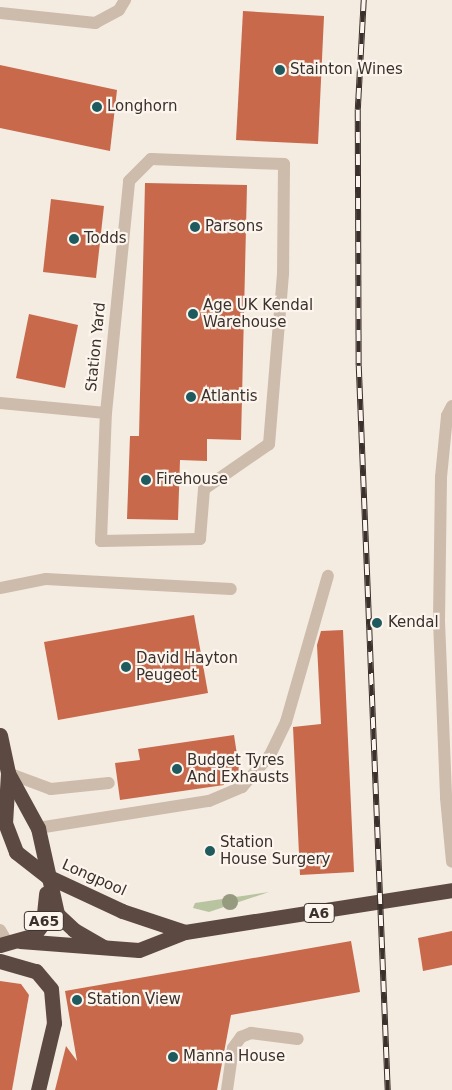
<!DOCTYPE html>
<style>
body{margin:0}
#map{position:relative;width:452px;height:1090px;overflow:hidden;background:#f4ebe1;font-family:"DejaVu Sans",sans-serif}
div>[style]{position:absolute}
.green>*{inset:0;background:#b8c4a0}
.building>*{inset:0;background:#c8694b}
.minor>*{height:12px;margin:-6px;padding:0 6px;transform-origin:6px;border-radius:6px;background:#cdbbac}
.highway>*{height:15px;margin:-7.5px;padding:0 7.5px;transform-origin:7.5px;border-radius:7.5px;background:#5c4a42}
.rail>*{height:5.5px;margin-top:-2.75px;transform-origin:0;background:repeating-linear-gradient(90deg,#fbf5ee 0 11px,#3b302b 0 22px);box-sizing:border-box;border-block:1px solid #3b302b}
.trees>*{width:16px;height:16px;margin:-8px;border-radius:50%;background:#969b7f}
.dots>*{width:14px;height:14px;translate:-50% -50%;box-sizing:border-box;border:2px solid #fbf5ee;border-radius:50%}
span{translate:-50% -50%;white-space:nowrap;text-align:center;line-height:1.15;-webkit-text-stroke:4.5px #fbf5ee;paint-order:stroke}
.shield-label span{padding:1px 4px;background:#fbf5ee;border:1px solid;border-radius:4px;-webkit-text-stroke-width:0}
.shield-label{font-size:14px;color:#3b302b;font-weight:700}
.poi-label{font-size:15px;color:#3b302b}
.left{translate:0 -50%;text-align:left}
.street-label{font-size:15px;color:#3b302b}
</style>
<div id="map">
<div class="green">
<div style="clip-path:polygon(269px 892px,209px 912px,193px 908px,195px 903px)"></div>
</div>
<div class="building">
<div style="clip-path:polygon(243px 11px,324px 16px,318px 144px,236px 140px)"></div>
<div style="clip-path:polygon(0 65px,117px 90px,110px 151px,0 128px)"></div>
<div style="clip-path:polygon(145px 183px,247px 185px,241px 440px,207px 439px,207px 461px,180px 460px,178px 520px,127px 519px,130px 436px,139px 436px)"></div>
<div style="clip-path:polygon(51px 199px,104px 206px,96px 278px,43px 272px)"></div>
<div style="clip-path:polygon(29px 314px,78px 325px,65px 388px,16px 378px)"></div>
<div style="clip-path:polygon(194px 615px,208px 693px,58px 720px,44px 642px)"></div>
<div style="clip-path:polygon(343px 630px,354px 872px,300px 875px,293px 727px,321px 724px,317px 645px,321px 631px)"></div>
<div style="clip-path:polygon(234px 735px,240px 774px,223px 776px,224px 785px,120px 800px,115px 763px,140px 760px,138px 749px)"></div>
<div style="clip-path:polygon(452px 931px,452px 965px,423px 971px,418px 938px)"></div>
<div style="clip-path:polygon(351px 941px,360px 992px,231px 1015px,217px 1090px,55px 1090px,66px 1046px,77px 1061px,65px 991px)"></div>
<div style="clip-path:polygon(0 981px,21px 984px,29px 995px,12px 1090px,0 1090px)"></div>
</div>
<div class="minor">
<div style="left:0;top:13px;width:96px;rotate:6deg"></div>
<div style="left:95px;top:23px;width:27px;rotate:-28deg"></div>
<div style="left:119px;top:10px;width:12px;rotate:-59deg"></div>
<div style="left:0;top:403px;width:106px;rotate:5.4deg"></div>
<div style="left:106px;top:413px;width:233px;rotate:-84.3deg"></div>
<div style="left:129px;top:181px;width:31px;rotate:-45deg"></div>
<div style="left:151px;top:159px;width:133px;rotate:2.2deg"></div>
<div style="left:284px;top:164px;width:110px;rotate:90.5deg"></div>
<div style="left:283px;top:274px;width:171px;rotate:94.7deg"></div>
<div style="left:269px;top:444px;width:79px;rotate:145.3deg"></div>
<div style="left:204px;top:489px;width:50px;rotate:94.6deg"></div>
<div style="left:200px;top:539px;width:99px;rotate:178.8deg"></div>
<div style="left:101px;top:541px;width:128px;rotate:-87.8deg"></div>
<div style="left:452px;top:406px;width:11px;rotate:117deg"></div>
<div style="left:447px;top:416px;width:61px;rotate:95.6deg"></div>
<div style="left:441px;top:477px;width:144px;rotate:90.8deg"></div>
<div style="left:439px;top:621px;width:177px;rotate:87.7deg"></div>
<div style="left:446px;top:798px;width:64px;rotate:84.6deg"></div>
<div style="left:0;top:588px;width:47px;rotate:-11.1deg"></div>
<div style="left:46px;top:579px;width:185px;rotate:3.1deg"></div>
<div style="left:8px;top:773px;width:46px;rotate:20.4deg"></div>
<div style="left:51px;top:789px;width:58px;rotate:-5.9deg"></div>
<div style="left:38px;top:828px;width:173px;rotate:-9deg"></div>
<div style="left:209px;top:801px;width:36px;rotate:-23deg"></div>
<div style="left:242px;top:787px;width:43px;rotate:-48.8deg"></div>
<div style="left:270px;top:755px;width:37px;rotate:-64deg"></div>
<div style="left:286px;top:722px;width:152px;rotate:-74deg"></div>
<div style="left:0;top:930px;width:14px;rotate:60deg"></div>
<div style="left:227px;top:1090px;width:42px;rotate:-81.9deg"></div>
<div style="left:233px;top:1048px;width:14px;rotate:-54deg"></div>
<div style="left:241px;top:1037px;width:11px;rotate:-22deg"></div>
<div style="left:251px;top:1033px;width:47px;rotate:7.3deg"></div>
</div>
<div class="highway">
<div style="left:0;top:735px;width:39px;rotate:78deg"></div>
<div style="left:8px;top:773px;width:50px;rotate:93.4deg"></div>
<div style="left:5px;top:823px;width:31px;rotate:69deg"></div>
<div style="left:16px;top:852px;width:39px;rotate:38deg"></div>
<div style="left:47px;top:876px;width:83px;rotate:25deg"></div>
<div style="left:122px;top:911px;width:66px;rotate:18.4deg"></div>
<div style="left:8px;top:773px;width:63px;rotate:61.4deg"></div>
<div style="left:38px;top:828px;width:88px;rotate:77.5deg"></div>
<div style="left:57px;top:914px;width:23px;rotate:43deg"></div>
<div style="left:74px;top:930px;width:34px;rotate:30deg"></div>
<div style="left:20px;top:941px;width:119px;rotate:4.3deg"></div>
<div style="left:139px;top:950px;width:49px;rotate:-21.4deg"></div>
<div style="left:185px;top:932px;width:270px;rotate:-8.9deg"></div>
<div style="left:0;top:945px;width:35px;rotate:-16deg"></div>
<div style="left:34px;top:935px;width:15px;rotate:-53deg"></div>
<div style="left:43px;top:923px;width:30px;rotate:-84deg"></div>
<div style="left:0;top:961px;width:37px;rotate:16deg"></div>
<div style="left:36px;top:971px;width:23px;rotate:50deg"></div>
<div style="left:51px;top:989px;width:34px;rotate:85deg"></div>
<div style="left:54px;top:1023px;width:69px;rotate:103.4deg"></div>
</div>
<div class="rail">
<div style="left:364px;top:0;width:110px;rotate:93.1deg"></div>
<div style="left:358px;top:110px;width:256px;rotate:89.8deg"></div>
<div style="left:359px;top:366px;width:725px;rotate:87.71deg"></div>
</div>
<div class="trees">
<div style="left:230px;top:902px"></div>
</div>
<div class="dots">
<div style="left:280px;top:70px;background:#1f5a5e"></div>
<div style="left:97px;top:107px;background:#1f5a5e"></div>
<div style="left:195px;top:227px;background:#1f5a5e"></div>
<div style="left:74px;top:239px;background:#1f5a5e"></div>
<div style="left:193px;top:314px;background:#1f5a5e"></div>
<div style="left:191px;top:397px;background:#1f5a5e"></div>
<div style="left:146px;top:480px;background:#1f5a5e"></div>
<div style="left:377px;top:623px;background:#1f5a5e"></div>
<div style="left:126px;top:667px;background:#1f5a5e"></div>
<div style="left:177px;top:769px;background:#1f5a5e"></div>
<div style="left:210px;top:851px;background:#1f5a5e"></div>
<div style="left:77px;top:1000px;background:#1f5a5e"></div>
<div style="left:173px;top:1057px;background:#1f5a5e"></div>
</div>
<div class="shield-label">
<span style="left:319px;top:913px">A6</span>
<span style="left:44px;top:921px">A65</span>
</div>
<div class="poi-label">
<span class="left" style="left:290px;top:70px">Stainton Wines</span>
<span class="left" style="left:107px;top:107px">Longhorn</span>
<span class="left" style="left:205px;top:227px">Parsons</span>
<span class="left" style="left:84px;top:239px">Todds</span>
<span class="left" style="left:203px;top:314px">Age UK Kendal<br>Warehouse</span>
<span class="left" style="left:201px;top:397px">Atlantis</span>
<span class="left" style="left:156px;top:480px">Firehouse</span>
<span class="left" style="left:388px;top:623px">Kendal</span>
<span class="left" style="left:136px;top:667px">David Hayton<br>Peugeot</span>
<span class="left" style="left:187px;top:769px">Budget Tyres<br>And Exhausts</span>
<span class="left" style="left:220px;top:851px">Station<br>House Surgery</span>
<span class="left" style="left:87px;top:1000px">Station View</span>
<span class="left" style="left:183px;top:1057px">Manna House</span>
</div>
<div class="street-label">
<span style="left:96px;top:347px;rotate:-84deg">Station Yard</span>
<span style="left:94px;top:878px;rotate:24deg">Longpool</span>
</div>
</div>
